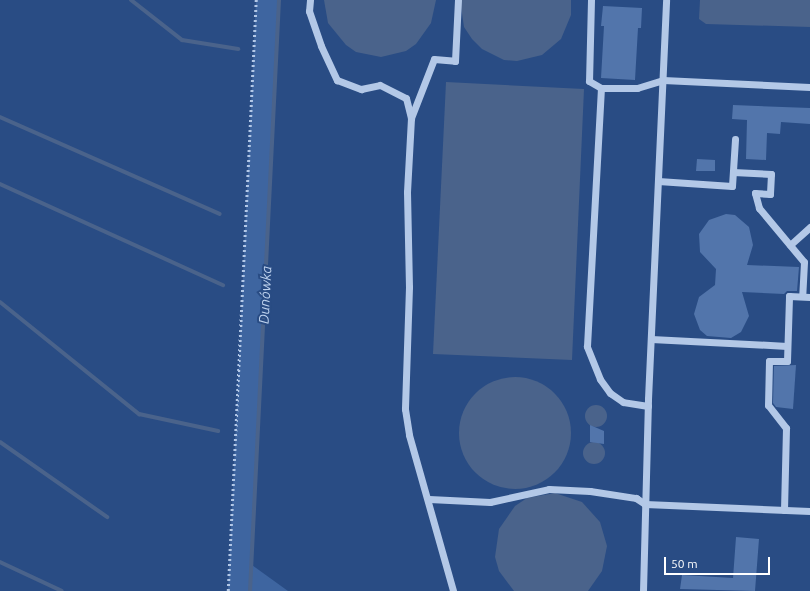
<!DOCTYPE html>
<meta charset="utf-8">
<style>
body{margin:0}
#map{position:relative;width:810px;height:591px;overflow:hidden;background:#294c84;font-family:Ubuntu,sans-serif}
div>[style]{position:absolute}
.green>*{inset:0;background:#3e65a0}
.water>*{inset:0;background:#4a638b}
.round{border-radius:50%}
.stream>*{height:4px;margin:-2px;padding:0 2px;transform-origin:2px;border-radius:2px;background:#4a638b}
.building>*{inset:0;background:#5275ab}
.path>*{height:2.5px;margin-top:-1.25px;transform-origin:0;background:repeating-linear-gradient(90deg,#b3c8e7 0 2px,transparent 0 5px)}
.minor>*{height:7px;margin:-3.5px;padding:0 3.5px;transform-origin:3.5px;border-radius:3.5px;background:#b3c8e7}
span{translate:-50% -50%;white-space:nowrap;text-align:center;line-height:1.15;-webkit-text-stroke:4px #294c84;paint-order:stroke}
.water-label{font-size:14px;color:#bed2ee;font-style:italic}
.scale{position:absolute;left:664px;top:557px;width:106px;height:18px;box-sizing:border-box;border:2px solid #fff;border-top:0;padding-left:5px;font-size:12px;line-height:14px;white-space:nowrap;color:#fff;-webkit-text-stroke:3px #294c84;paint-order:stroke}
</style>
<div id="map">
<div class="green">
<div style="clip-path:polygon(256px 0,279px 0,252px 565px,288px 591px,228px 591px)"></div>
</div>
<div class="water">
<div style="clip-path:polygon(324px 0,436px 0,431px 23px,416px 44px,406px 51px,381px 57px,356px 52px,346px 45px,328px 23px)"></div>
<div style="clip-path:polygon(460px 0,571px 0,571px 15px,561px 39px,542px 55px,517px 61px,504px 60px,482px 49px,472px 39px,464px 27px)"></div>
<div style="clip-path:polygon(700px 0,810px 0,810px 27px,706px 24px,699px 19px)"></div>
<div style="clip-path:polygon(446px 82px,584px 89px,572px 360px,433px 354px)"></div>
<div class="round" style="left:459px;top:377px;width:112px;height:112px"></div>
<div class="round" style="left:585px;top:405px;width:22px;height:22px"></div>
<div class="round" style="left:583px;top:442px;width:22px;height:22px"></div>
<div style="clip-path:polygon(555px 493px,582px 502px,600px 522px,607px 546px,602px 571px,588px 591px,514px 591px,499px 571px,495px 557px,499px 529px,515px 506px,527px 498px)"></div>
</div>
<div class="stream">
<div style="left:131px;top:0;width:65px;rotate:38.1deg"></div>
<div style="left:182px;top:40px;width:57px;rotate:9.1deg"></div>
<div style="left:0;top:117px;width:240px;rotate:23.8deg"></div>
<div style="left:0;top:184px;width:245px;rotate:24.4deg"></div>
<div style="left:0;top:302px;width:179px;rotate:38.9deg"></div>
<div style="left:139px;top:414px;width:81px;rotate:12.1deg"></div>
<div style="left:0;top:442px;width:131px;rotate:35deg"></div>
<div style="left:0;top:562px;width:68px;rotate:25.1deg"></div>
<div style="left:250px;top:591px;width:592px;rotate:-87.19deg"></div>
</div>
<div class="building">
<div style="clip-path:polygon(603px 6px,642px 8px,641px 28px,638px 28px,635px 80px,601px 78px,604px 26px,601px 26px)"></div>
<div style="clip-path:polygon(733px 105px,810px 108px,810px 124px,781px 122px,780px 134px,767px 133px,766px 160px,746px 159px,747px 120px,732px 119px)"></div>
<div style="clip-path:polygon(697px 159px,715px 160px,715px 171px,696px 171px)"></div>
<div style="clip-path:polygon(726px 214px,735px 215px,749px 227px,753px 245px,747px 265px,799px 267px,797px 291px,787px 291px,784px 294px,742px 292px,749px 316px,741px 332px,731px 338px,707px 336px,700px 330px,694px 314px,699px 297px,715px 285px,716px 269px,700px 252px,699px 234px,709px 220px)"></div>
<div style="clip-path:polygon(796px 365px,793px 409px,776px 407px,773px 403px,774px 366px)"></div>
<div style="clip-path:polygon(590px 425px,604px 431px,604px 444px,590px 442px)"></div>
<div style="clip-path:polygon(736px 537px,759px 539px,755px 591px,680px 589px,682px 575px,733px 578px)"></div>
</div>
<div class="path">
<div style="left:228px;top:591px;width:592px;rotate:-87.29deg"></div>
</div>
<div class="minor">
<div style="left:310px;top:0;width:11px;rotate:95deg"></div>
<div style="left:309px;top:11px;width:37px;rotate:71deg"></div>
<div style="left:321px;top:46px;width:38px;rotate:65deg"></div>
<div style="left:337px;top:80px;width:26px;rotate:21deg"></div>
<div style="left:361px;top:89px;width:19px;rotate:-12deg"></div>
<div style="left:380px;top:85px;width:29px;rotate:27deg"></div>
<div style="left:406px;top:98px;width:21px;rotate:76deg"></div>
<div style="left:411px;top:118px;width:74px;rotate:93.1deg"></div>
<div style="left:407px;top:192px;width:95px;rotate:88.8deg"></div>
<div style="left:409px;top:287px;width:122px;rotate:91.9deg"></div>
<div style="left:405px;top:409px;width:26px;rotate:81deg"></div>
<div style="left:409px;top:435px;width:162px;rotate:74.2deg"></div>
<div style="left:591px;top:0;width:81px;rotate:91.4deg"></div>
<div style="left:589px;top:81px;width:14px;rotate:30deg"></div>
<div style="left:411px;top:118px;width:63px;rotate:-68.7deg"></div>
<div style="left:434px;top:59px;width:21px;rotate:5deg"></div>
<div style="left:455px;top:61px;width:61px;rotate:-87.2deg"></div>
<div style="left:733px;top:172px;width:38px;rotate:3deg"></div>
<div style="left:771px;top:174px;width:20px;rotate:93deg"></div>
<div style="left:770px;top:194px;width:15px;rotate:-176deg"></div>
<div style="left:755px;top:193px;width:16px;rotate:75deg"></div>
<div style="left:759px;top:208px;width:70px;rotate:50.2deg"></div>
<div style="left:804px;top:262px;width:34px;rotate:93deg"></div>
<div style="left:658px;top:181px;width:74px;rotate:3.9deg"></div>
<div style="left:732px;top:186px;width:47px;rotate:-86.3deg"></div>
<div style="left:790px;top:245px;width:27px;rotate:-42deg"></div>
<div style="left:651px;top:339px;width:136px;rotate:2.9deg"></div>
<div style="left:648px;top:406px;width:25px;rotate:-171deg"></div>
<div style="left:623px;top:402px;width:16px;rotate:-145deg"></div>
<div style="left:610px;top:393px;width:17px;rotate:-126deg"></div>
<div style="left:600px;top:379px;width:35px;rotate:-112deg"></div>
<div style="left:587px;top:346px;width:258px;rotate:-86.9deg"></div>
<div style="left:601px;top:88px;width:36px"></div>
<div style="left:637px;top:88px;width:27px;rotate:-17deg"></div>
<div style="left:663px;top:80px;width:147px;rotate:2.7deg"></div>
<div style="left:429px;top:499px;width:61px;rotate:2.8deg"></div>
<div style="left:490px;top:502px;width:60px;rotate:-12.4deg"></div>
<div style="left:549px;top:489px;width:41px;rotate:2.8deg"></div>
<div style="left:590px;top:491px;width:47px;rotate:8.7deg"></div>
<div style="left:636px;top:498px;width:11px;rotate:34deg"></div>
<div style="left:645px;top:504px;width:165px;rotate:2.4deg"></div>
<div style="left:784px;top:510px;width:82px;rotate:-88.6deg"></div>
<div style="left:786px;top:428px;width:29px;rotate:-128deg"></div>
<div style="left:768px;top:405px;width:44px;rotate:-88.7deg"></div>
<div style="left:769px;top:361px;width:18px"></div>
<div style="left:787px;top:361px;width:65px;rotate:-88.2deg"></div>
<div style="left:789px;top:296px;width:21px;rotate:3deg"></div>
<div style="left:643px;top:591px;width:192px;rotate:-88.5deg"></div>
<div style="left:648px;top:399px;width:399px;rotate:-87.4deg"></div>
</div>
<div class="water-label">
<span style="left:265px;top:295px;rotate:-87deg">Dunówka</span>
</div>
<div class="scale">50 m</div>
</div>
